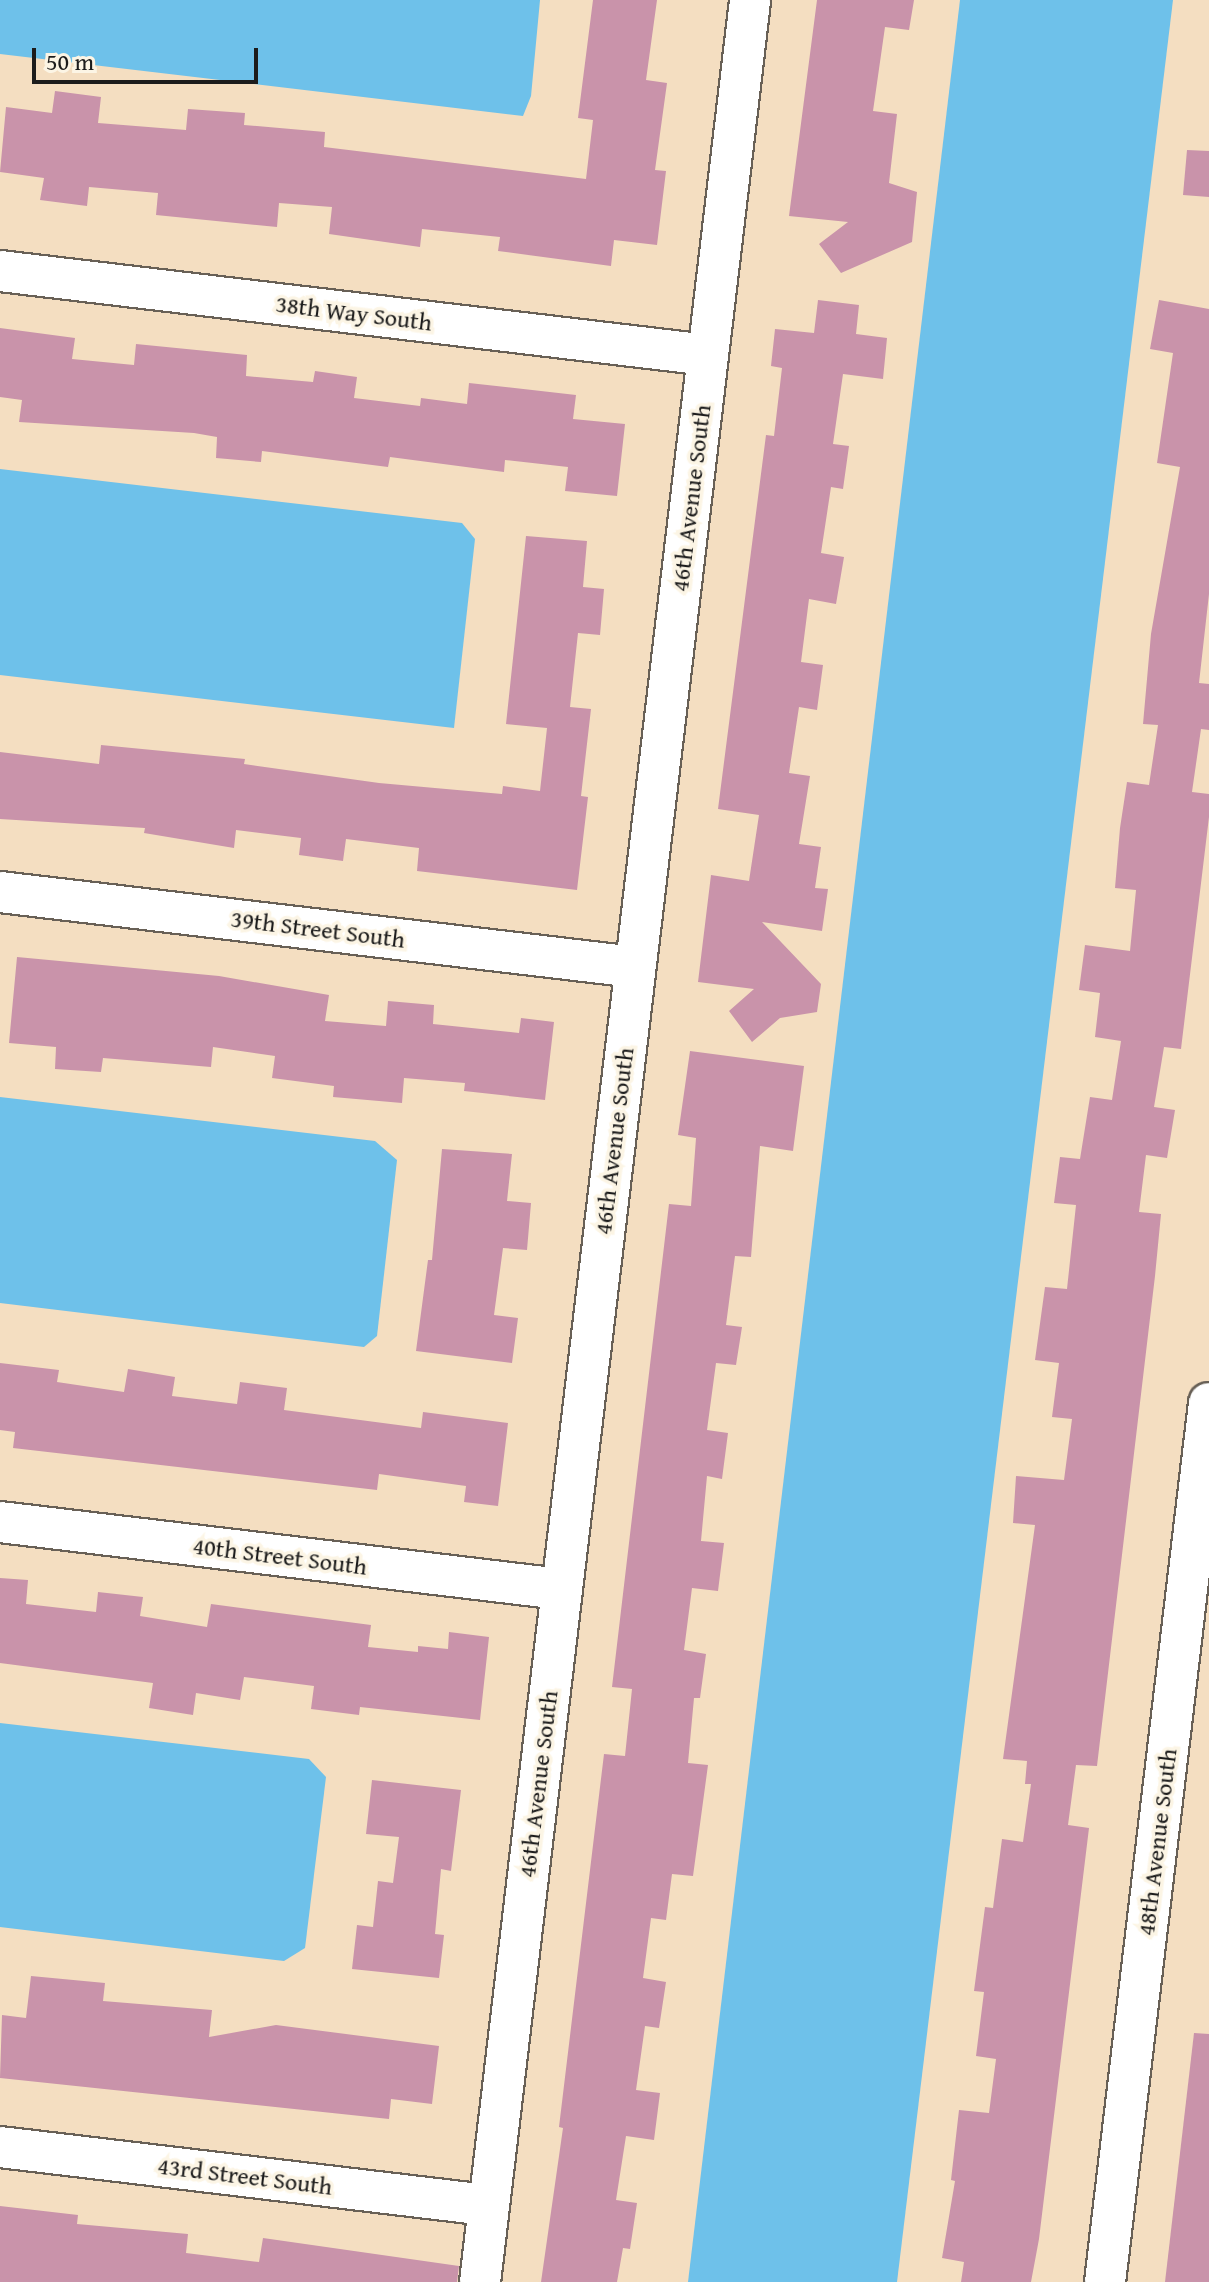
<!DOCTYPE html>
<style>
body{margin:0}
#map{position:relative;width:1209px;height:2282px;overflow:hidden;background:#f4dec1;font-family:"Gentium Book Plus",serif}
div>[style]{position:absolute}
.water>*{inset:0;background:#6ec1ea}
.building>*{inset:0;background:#c993aa}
.roads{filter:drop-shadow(2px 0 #686056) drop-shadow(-2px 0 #686056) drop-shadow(0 2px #686056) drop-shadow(0 -2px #686056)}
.minor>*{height:40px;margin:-20px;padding:0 20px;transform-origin:20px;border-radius:20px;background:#fff}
span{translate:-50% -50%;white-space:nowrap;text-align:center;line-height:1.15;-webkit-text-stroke:7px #fcf5e5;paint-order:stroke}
.street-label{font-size:24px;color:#1c1c1c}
.scale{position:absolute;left:32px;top:48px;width:226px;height:36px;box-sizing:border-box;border:4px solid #1c1c1c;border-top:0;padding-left:10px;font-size:24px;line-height:28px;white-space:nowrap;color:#1c1c1c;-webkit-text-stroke:6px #fcf5e5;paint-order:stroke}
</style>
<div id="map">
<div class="water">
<div style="clip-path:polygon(0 0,540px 0,531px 96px,523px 116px,0 54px)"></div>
<div style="clip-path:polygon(960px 0,1173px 0,897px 2282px,688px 2282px)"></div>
<div style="clip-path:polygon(0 469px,462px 523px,475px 539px,454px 728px,0 675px)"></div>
<div style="clip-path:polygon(0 1097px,375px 1141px,397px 1160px,377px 1336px,364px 1347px,0 1303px)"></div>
<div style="clip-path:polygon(0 1723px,309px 1759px,326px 1777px,305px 1948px,284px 1961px,0 1927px)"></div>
</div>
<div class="building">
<div style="clip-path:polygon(593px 0,657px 0,646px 80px,667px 83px,655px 170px,666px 171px,657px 245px,614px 240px,611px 266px,498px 251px,500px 237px,422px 229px,420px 247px,329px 234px,332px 207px,279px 203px,277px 227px,156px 215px,158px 193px,89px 187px,87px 206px,40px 200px,44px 178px,0 172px,6px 107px,52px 113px,55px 91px,101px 97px,98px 123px,186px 130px,188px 109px,245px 113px,244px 125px,325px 132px,324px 147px,586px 179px,593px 120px,578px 118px)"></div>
<div style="clip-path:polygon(817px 0,914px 0,909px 30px,885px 27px,873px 111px,897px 114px,889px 183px,917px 192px,912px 242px,841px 273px,819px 244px,848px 222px,789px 216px)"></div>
<div style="clip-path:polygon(1187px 150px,1209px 151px,1209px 197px,1183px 195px)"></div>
<div style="clip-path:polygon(818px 300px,859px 305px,856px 334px,887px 338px,883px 379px,843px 374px,833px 444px,849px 446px,843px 489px,831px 487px,821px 553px,844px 557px,836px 604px,809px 599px,801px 662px,823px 665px,817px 710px,799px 707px,789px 773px,810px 776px,799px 844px,821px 847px,815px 888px,828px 889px,822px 931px,762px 922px,821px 984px,817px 1012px,780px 1018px,752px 1042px,729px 1011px,754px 989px,698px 982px,711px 875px,749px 881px,759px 815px,718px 809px,766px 435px,774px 436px,782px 368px,771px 366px,775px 329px,814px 333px)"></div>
<div style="clip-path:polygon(1159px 300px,1209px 309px,1209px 594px,1199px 683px,1209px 684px,1209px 730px,1201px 729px,1192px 792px,1209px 794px,1209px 817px,1181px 1049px,1164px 1047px,1154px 1107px,1175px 1110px,1167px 1158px,1146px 1155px,1139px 1212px,1161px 1214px,1155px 1276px,1097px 1766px,1076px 1765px,1068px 1825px,1089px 1828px,1039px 2239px,1031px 2282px,961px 2282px,964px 2262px,942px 2258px,955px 2181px,951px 2180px,959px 2110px,989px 2113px,996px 2059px,976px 2056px,984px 1992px,974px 1991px,985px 1907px,993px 1908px,1002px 1839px,1023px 1842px,1031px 1784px,1025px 1784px,1027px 1761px,1003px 1759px,1035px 1525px,1013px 1523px,1016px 1476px,1064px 1480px,1072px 1419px,1052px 1417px,1059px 1363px,1035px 1360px,1045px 1287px,1067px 1289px,1076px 1205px,1054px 1203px,1060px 1157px,1080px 1159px,1090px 1097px,1112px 1100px,1121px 1041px,1095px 1037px,1100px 993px,1079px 990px,1085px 945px,1130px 951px,1136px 890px,1115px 888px,1120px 828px,1127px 782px,1149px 785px,1158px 725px,1143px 724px,1151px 634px,1180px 467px,1157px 463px,1173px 353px,1150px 349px)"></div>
<div style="clip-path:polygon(0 328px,75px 338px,72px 359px,134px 365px,136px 344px,247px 355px,246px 376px,313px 382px,315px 371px,357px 377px,354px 398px,420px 406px,421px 398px,467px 404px,469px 383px,576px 395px,573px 419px,625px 424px,617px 496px,565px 491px,568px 467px,505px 460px,504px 472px,390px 457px,388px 467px,262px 451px,261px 462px,216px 458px,217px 437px,194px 433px,19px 422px,22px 400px,0 397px)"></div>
<div style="clip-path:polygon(526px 536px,587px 541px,583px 587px,604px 589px,600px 635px,578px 633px,570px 707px,591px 709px,581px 796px,588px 797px,577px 890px,417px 871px,419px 848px,346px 839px,343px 861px,299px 855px,301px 838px,236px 830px,234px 848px,144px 833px,145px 828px,0 819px,0 752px,99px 764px,101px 745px,245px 759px,244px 764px,379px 783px,502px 794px,503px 786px,540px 791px,547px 728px,506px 724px)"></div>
<div style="clip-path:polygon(17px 957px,219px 976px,329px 995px,325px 1021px,386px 1026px,388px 1001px,434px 1005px,433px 1024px,519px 1033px,521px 1018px,554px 1022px,545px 1100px,464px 1091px,465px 1083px,404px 1078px,402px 1103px,333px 1097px,334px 1086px,272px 1078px,275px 1056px,213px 1047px,211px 1067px,103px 1058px,101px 1072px,55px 1069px,56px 1047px,9px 1043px)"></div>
<div style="clip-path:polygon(690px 1051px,804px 1066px,793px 1151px,760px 1146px,751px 1257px,735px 1256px,726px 1325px,742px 1327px,736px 1365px,716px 1363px,707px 1430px,728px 1433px,722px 1479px,707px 1476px,701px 1541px,724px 1543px,718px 1591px,692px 1588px,684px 1650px,706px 1654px,700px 1698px,694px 1698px,688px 1763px,708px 1765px,693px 1876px,672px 1874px,666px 1920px,651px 1918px,643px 1978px,666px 1982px,659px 2028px,645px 2026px,636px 2090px,660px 2093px,654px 2140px,626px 2136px,616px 2200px,637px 2203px,630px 2249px,623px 2248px,617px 2282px,541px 2282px,563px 2128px,559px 2127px,604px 1754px,625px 1756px,632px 1689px,612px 1687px,669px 1204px,691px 1206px,696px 1138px,678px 1135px)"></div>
<div style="clip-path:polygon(442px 1149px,512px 1154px,507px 1201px,531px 1203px,527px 1250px,503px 1248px,494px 1315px,518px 1318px,512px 1363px,416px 1351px,428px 1260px,432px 1260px)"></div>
<div style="clip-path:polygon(0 1363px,59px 1370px,57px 1382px,124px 1392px,128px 1369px,175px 1377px,172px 1396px,237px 1404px,240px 1382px,287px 1388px,284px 1410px,421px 1428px,423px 1412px,508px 1423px,498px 1506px,464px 1502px,466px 1486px,379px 1474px,377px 1490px,13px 1448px,15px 1432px,0 1430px)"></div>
<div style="clip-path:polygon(0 1578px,28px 1580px,26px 1604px,96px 1612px,98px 1592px,143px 1597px,140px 1616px,207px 1627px,211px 1604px,371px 1625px,368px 1647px,418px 1652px,418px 1646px,448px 1649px,449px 1632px,489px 1637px,480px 1720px,360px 1707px,359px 1715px,311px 1709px,314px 1686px,244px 1677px,240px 1700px,196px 1693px,193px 1715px,149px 1708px,153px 1683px,0 1663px)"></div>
<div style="clip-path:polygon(372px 1780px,461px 1790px,451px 1871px,441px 1869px,435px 1934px,444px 1935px,439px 1978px,352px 1969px,357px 1925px,373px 1927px,378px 1881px,393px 1883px,399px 1837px,366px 1834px)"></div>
<div style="clip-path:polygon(31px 1976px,105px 1983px,103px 2001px,212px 2010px,209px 2037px,276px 2025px,439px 2046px,432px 2104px,391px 2099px,389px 2119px,0 2078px,2px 2015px,26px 2018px)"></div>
<div style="clip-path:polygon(1194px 2033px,1209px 2034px,1209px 2282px,1165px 2282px)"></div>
<div style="clip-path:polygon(0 2206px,78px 2215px,77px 2224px,188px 2234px,186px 2253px,259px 2262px,263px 2238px,459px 2266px,457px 2282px,0 2282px)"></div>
</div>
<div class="roads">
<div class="minor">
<div style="left:0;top:271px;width:713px;rotate:6.77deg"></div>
<div style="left:0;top:892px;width:639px;rotate:6.74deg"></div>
<div style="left:0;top:1522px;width:564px;rotate:6.82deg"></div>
<div style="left:0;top:2147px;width:492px;rotate:6.8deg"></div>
<div style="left:480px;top:2282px;width:2298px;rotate:-83.25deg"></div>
<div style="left:1105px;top:2282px;width:885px;rotate:-83.25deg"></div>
</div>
</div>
<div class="street-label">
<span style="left:354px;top:313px;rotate:7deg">38th Way South</span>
<span style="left:691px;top:498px;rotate:-83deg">46th Avenue South</span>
<span style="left:318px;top:929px;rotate:7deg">39th Street South</span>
<span style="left:614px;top:1141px;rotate:-83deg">46th Avenue South</span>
<span style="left:280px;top:1556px;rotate:7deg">40th Street South</span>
<span style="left:538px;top:1784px;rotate:-83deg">46th Avenue South</span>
<span style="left:1157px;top:1842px;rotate:-83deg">48th Avenue South</span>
<span style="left:245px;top:2176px;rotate:7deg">43rd Street South</span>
</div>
<div class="scale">50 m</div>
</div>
